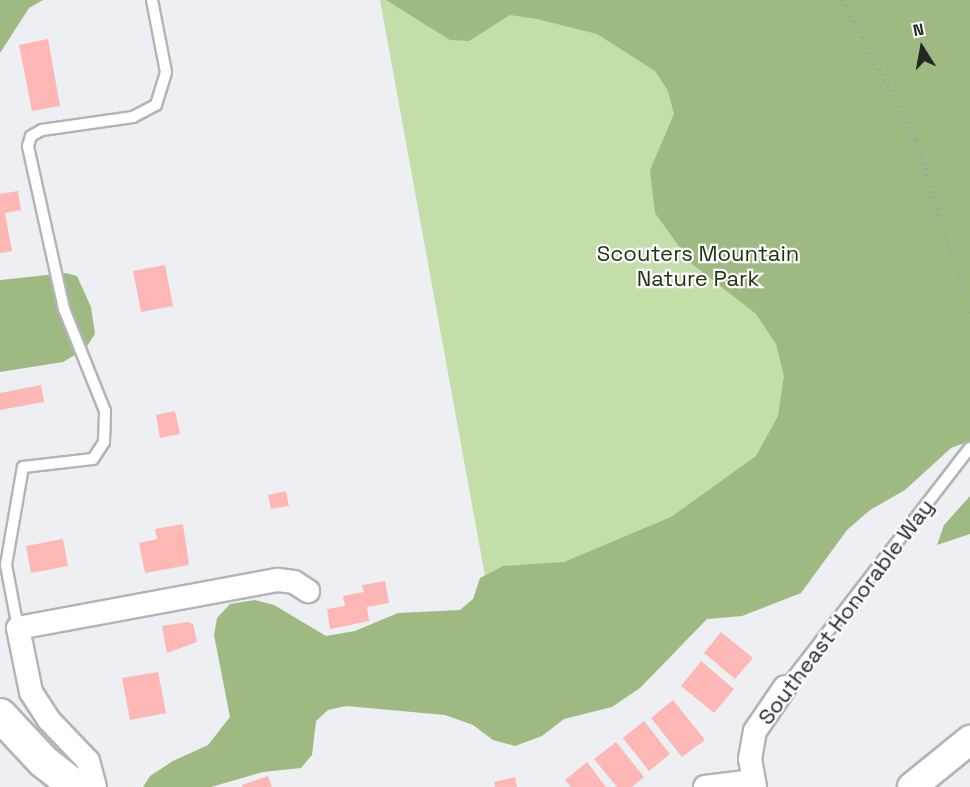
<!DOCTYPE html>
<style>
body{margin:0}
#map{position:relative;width:970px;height:787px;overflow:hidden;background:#edeff3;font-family:"Space Grotesk",sans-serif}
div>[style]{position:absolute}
.green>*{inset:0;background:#c3dea9}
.forest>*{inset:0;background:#9eba82}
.building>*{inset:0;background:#fdb7b5}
.path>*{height:4px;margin-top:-2px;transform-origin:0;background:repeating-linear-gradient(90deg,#a0a2a5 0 1.5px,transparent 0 6px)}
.roads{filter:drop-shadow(2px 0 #b3b4b9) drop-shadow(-2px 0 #b3b4b9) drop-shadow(0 2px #b3b4b9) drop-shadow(0 -2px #b3b4b9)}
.service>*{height:10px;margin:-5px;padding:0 5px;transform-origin:5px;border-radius:5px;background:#fff}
.minor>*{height:22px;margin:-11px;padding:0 11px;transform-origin:11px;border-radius:11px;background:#fff}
.tertiary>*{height:28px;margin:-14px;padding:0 14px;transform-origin:14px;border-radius:14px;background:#fff}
.secondary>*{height:32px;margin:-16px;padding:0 16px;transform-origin:16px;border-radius:16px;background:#fff}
span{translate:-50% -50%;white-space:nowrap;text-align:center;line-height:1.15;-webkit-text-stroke:4.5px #fbfcff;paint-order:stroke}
.park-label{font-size:22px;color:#24360c}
.street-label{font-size:22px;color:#252628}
.north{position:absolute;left:892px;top:18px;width:60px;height:60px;-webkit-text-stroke:4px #fbfcff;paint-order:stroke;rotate:349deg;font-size:16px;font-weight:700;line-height:24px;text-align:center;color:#252628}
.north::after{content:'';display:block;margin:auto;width:21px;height:27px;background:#252628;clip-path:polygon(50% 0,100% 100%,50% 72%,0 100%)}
</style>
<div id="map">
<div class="green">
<div style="clip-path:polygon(380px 0,970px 0,970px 433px,498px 647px)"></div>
</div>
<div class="forest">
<div style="clip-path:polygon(0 0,43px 0,29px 8px,0 53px)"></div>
<div style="clip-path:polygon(386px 0,970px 0,970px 441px,951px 448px,905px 490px,870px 510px,847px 530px,801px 593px,742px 616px,707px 619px,640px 688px,612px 707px,564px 719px,542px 736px,515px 746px,493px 740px,473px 725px,445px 715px,346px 706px,328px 710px,316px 721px,312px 755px,301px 768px,263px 772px,211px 787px,143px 787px,150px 776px,173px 761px,208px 745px,230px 717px,214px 635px,217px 618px,230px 604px,255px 600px,274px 605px,326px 636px,355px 631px,398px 613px,460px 610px,473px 599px,480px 578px,503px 566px,564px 562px,671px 517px,756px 456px,778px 416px,784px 376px,776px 344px,756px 314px,691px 263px,655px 213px,650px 170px,674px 114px,668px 91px,655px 71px,597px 34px,537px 19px,510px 15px,469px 41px,450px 40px)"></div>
<div style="clip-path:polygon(66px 273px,77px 276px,91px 307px,95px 334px,85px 349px,63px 362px,0 372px,0 280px)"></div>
<div style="clip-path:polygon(970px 496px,970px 534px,937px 545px,944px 525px)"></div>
</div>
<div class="building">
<div style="clip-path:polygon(48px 39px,60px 106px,32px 111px,19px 45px)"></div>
<div style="clip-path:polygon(18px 191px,21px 210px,5px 213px,12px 251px,0 253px,0 194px)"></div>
<div style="clip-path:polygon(165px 265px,173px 306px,141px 312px,133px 271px)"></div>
<div style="clip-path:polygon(41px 385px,44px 402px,0 410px,0 393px)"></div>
<div style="clip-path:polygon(175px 411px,180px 434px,160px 438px,156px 415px)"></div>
<div style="clip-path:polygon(286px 491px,289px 506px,271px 509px,268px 495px)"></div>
<div style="clip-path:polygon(183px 524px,189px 565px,145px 573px,139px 543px,157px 539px,155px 529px)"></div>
<div style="clip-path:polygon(63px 539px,68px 566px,31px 573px,26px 546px)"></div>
<div style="clip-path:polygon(385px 581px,389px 603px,367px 607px,369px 621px,330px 629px,327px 609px,345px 606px,343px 596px,364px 592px,362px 585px)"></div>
<div style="clip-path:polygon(187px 622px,193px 624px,197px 642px,167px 653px,162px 626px)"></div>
<div style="clip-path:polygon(721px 632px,753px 658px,735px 679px,704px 653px)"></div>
<div style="clip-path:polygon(701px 661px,734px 689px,714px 713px,681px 686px)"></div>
<div style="clip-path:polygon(158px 672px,166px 713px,130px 720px,122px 678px)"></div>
<div style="clip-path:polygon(673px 700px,705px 740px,682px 757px,651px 718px)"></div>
<div style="clip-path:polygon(644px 721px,670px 754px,649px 771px,623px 738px)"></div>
<div style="clip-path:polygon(616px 742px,644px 777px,632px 787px,617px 787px,594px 759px)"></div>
<div style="clip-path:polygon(587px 762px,606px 787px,571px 787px,565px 780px)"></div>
<div style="clip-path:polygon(268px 776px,272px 787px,242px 787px,242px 785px)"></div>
<div style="clip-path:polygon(515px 777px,517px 787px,495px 787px,494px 782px)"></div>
</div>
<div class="path">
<div style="left:842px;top:0;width:158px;rotate:62.1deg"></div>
<div style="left:916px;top:140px;width:182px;rotate:72.8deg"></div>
</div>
<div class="roads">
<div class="service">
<div style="left:18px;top:628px;width:64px;rotate:-100.8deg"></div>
<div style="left:6px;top:565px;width:99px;rotate:-80.2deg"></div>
<div style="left:23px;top:467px;width:70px;rotate:-6.5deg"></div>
<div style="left:93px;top:459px;width:20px;rotate:-57deg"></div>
<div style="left:104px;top:442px;width:31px;rotate:-88deg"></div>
<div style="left:105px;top:411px;width:110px;rotate:-111.9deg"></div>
<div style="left:64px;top:309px;width:167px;rotate:-102.5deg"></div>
<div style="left:28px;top:146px;width:10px;rotate:-73deg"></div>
<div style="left:31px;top:136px;width:13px;rotate:-29deg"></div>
<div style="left:42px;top:130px;width:92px;rotate:-8.1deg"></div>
<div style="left:133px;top:117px;width:26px;rotate:-28deg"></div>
<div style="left:156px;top:105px;width:34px;rotate:-73deg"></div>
<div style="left:166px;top:72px;width:73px;rotate:-101deg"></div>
<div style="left:785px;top:687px;width:302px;rotate:-52.3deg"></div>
</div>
<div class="minor">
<div style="left:95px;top:787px;width:27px;rotate:-105deg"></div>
<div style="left:88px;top:761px;width:57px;rotate:-133.6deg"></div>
<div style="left:49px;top:720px;width:33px;rotate:-123deg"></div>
<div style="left:31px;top:692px;width:65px;rotate:-101.5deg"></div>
<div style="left:18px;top:628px;width:264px;rotate:-10.5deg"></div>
<div style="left:278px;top:580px;width:16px;rotate:7deg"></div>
<div style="left:294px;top:582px;width:17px;rotate:33deg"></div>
<div style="left:705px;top:787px;width:49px;rotate:-7deg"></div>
<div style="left:755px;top:787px;width:28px;rotate:-100deg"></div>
<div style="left:750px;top:759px;width:28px;rotate:-80deg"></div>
<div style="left:755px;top:731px;width:53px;rotate:-55.7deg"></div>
</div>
<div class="tertiary">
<div style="left:912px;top:787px;width:75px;rotate:-39deg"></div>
</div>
<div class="secondary">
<div style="left:0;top:715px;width:63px;rotate:46.9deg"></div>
<div style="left:43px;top:761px;width:42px;rotate:38.2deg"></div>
</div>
</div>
<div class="park-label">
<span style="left:698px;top:266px">Scouters Mountain<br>Nature Park</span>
</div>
<div class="street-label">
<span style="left:846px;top:612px;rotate:-53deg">Southeast Honorable Way</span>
</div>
<div class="north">N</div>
</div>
